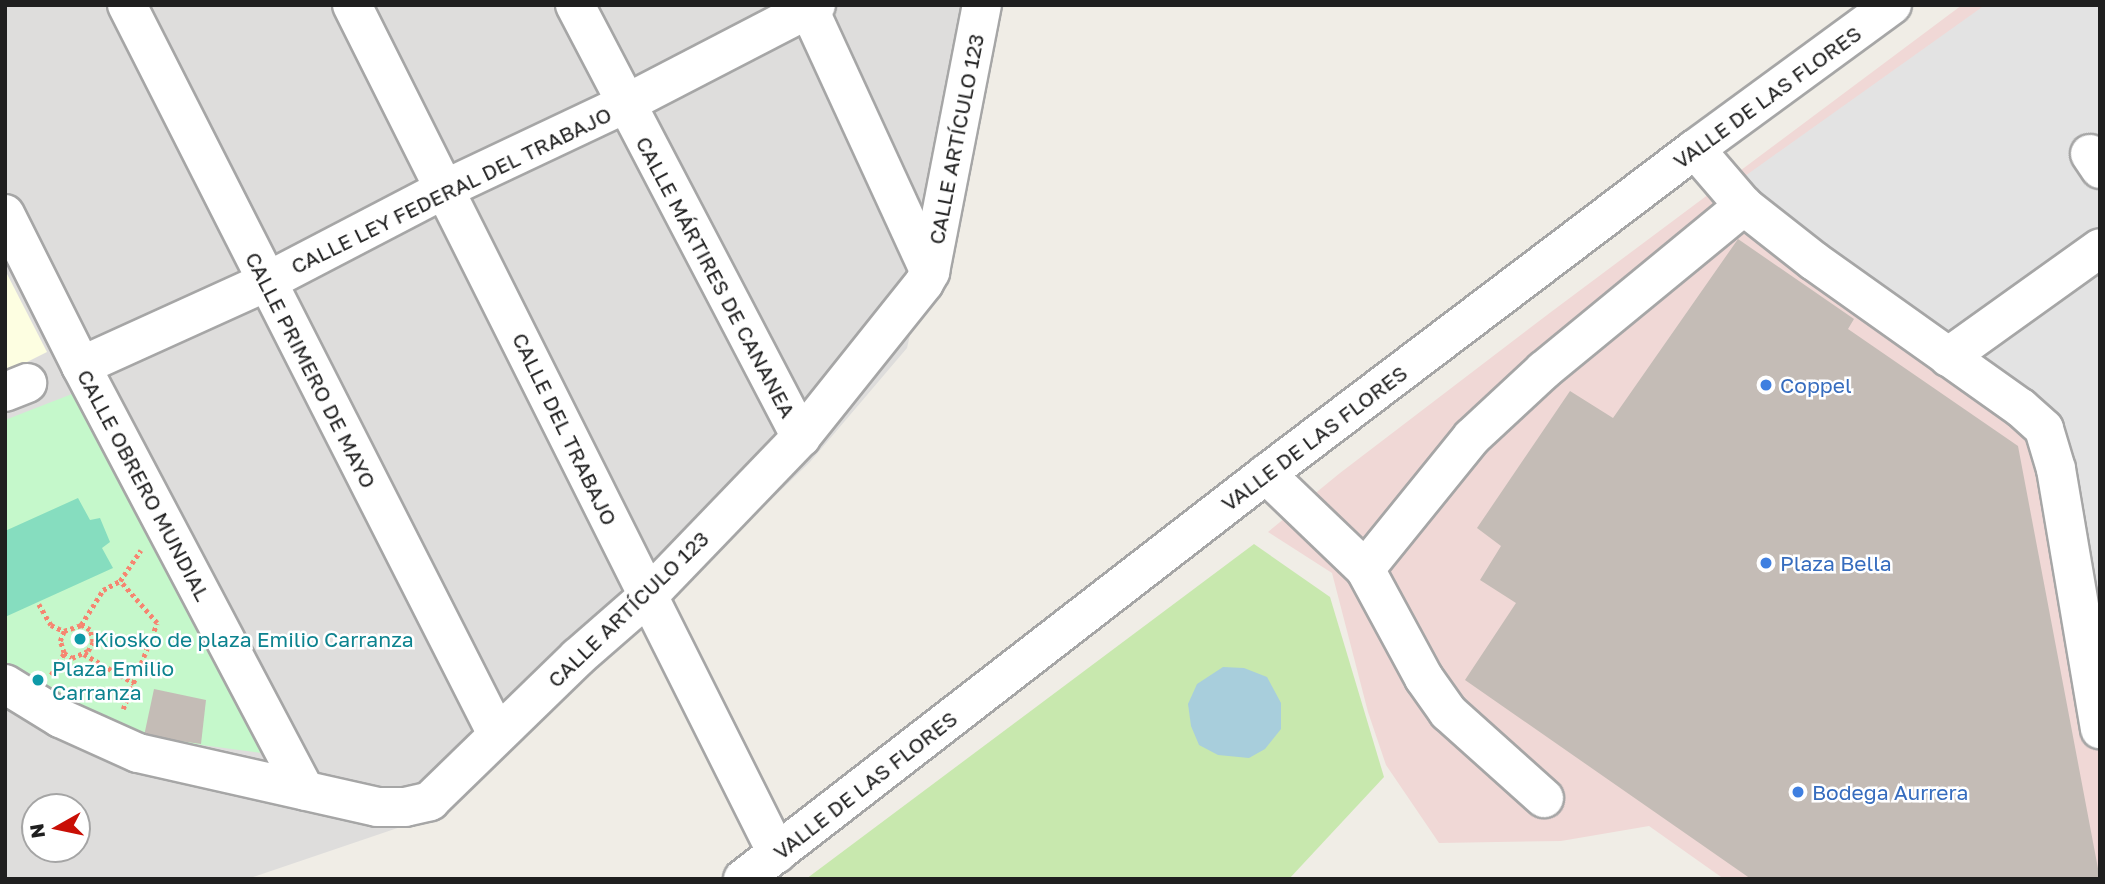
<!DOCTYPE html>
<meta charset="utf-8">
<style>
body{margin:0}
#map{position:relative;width:2105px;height:884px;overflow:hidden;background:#f0ede6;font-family:"Golos Text",sans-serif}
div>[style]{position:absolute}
.residential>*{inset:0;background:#dedddc}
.commercial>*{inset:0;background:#f0d8d6}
.education>*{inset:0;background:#fdfee1}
.grass>*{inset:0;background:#c8e8ae}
.park>*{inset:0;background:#c5f8cb}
.pitch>*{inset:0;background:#86ddbf}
.parking>*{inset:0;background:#e3e3e3}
.water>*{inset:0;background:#a8cedc}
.building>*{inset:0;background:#c4bcb6}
.path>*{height:4.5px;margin-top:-2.25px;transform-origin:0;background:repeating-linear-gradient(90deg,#f68571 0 3.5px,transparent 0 7px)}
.roads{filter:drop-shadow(2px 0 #a6a6a6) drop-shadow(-2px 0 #a6a6a6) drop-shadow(0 2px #a6a6a6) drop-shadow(0 -2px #a6a6a6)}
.minor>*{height:38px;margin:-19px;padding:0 19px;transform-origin:19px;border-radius:19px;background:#fff}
.dots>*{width:19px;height:19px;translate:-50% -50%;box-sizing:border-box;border:4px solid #fff;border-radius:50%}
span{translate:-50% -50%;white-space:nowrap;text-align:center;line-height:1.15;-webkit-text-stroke:5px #fff;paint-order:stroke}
.street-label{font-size:21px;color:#1f1f1f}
.shop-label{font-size:21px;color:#366cbe}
.left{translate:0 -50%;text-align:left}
.culture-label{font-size:21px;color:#0d838f}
.frame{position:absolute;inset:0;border:7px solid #1f1f1f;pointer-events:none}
.north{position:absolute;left:21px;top:793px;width:70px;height:70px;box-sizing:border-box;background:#fff;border:2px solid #a5a5a5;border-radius:50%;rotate:261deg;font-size:19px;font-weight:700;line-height:28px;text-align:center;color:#1f1f1f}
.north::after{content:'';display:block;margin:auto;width:24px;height:32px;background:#c90f06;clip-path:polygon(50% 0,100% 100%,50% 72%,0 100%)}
</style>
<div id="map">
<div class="residential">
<div style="clip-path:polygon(evenodd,5px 5px,979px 5px,932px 239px,907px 348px,810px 462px,654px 612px,427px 818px,247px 879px,5px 879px,5px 5px,35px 807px,77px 807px,77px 849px,35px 849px,35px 807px)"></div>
</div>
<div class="commercial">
<div style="clip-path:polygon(1962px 5px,2100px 5px,2100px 879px,1724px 879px,1649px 826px,1561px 841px,1439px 843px,1386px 765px,1368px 712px,1332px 573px,1268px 532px,1340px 473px,1551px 312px)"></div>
</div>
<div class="education">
<div style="clip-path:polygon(5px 270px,47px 352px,5px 373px)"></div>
</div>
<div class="grass">
<div style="clip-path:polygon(1254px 544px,1330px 597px,1384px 777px,1289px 879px,806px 879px)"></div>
</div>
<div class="park">
<div style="clip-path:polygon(72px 394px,262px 753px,89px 730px,5px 672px,5px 420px)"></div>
</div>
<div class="pitch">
<div style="clip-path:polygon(78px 498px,90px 520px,100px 518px,110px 542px,102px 548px,113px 568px,5px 617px,5px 531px)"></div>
</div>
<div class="parking">
<div style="clip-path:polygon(1985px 5px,2100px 5px,2100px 679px,2052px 427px,1802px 242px,1745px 176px)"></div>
</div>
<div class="water">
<div style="clip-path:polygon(1223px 667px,1244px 668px,1267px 677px,1281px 703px,1281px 729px,1265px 749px,1249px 758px,1218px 755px,1199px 745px,1191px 726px,1188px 704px,1197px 684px)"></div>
</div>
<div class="building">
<div style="clip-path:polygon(1738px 239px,1854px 319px,1848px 329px,2018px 446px,2100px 879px,1751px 879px,1465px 680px,1516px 603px,1480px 580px,1501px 546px,1477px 528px,1570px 391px,1613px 418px)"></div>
<div style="clip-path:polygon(154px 689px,206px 700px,201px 744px,144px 736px)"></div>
</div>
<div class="path">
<div style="left:39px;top:604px;width:24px;rotate:60deg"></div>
<div style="left:51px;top:625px;width:14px;rotate:25deg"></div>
<div style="left:64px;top:653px;width:9px;rotate:32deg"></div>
<div style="left:72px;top:658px;width:17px;rotate:-24deg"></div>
<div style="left:88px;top:651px;width:10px;rotate:-61deg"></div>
<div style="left:93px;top:642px;width:12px;rotate:-104deg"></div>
<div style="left:90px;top:630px;width:10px;rotate:-151deg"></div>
<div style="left:84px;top:654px;width:58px;rotate:30.1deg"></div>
<div style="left:51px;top:675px;width:26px;rotate:-59deg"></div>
<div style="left:64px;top:653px;width:13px;rotate:-108deg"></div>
<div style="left:60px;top:641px;width:11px;rotate:-68deg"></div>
<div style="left:64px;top:631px;width:18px;rotate:-19deg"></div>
<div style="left:81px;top:625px;width:41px;rotate:-57.8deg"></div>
<div style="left:103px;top:590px;width:19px;rotate:-28deg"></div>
<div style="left:123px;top:709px;width:92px;rotate:-68.4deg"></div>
<div style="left:157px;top:623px;width:56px;rotate:-131.4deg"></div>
<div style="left:120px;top:581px;width:37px;rotate:-56deg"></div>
</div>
<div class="roads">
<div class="minor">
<div style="left:127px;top:5px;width:818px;rotate:63.09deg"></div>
<div style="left:352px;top:5px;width:949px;rotate:63.38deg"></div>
<div style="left:575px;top:5px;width:488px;rotate:62.4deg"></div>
<div style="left:807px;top:5px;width:294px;rotate:65.3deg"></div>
<div style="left:1695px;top:149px;width:75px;rotate:49.3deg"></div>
<div style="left:1744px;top:206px;width:89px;rotate:38.2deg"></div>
<div style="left:1814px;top:261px;width:254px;rotate:35.4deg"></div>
<div style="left:2021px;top:408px;width:31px;rotate:42deg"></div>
<div style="left:2044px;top:429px;width:42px;rotate:73.3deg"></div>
<div style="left:2056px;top:469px;width:264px;rotate:80.4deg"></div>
<div style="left:2090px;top:154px;width:18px;rotate:56deg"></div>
<div style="left:5px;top:214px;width:170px;rotate:63.4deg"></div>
<div style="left:81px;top:366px;width:480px;rotate:62.2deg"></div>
<div style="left:1948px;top:357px;width:187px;rotate:-35.6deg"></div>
<div style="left:81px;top:366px;width:203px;rotate:-24.4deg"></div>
<div style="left:266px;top:282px;width:202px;rotate:-27.5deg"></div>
<div style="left:445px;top:189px;width:199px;rotate:-25.3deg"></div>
<div style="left:625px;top:104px;width:215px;rotate:-27.4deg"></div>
<div style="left:5px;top:392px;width:24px;rotate:-22deg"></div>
<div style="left:1266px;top:474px;width:137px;rotate:43.8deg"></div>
<div style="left:1365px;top:569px;width:124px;rotate:61.6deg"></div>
<div style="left:1424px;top:678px;width:42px;rotate:54.8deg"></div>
<div style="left:1448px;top:712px;width:129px;rotate:41.9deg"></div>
<div style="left:1365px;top:569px;width:170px;rotate:-51deg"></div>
<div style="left:1472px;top:437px;width:98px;rotate:-42.9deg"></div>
<div style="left:1544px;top:370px;width:259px;rotate:-39.4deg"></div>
<div style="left:5px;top:684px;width:65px;rotate:31.7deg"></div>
<div style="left:60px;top:718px;width:85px;rotate:24.2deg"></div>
<div style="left:138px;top:753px;width:245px;rotate:12.7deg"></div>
<div style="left:377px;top:807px;width:28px"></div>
<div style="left:405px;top:807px;width:26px;rotate:-13deg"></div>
<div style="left:430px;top:801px;width:206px;rotate:-44.2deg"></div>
<div style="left:578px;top:657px;width:93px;rotate:-41.1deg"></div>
<div style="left:648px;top:596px;width:221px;rotate:-46.1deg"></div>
<div style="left:801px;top:437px;width:197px;rotate:-51.4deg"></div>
<div style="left:924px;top:283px;width:13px;rotate:-61deg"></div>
<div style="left:930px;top:272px;width:272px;rotate:-79deg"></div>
<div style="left:743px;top:879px;width:661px;rotate:-37.75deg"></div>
<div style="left:1266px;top:474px;width:538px;rotate:-37.15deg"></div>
<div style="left:1695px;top:149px;width:244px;rotate:-36.2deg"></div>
</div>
</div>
<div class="dots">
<div style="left:1766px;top:385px;background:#3f7fe0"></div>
<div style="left:1766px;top:563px;background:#3f7fe0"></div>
<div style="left:80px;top:639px;background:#0f9aa8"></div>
<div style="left:38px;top:680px;background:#0f9aa8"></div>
<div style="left:1798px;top:792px;background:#3f7fe0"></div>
</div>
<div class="street-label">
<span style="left:1767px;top:97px;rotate:-36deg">VALLE DE LAS FLORES</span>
<span style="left:956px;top:139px;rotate:-79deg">CALLE ARTÍCULO 123</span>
<span style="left:451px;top:190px;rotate:-26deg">CALLE LEY FEDERAL DEL TRABAJO</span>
<span style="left:716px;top:277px;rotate:62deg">CALLE MÁRTIRES DE CANANEA</span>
<span style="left:311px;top:370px;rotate:63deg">CALLE PRIMERO DE MAYO</span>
<span style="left:565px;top:429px;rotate:64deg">CALLE DEL TRABAJO</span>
<span style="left:1314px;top:438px;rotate:-37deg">VALLE DE LAS FLORES</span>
<span style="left:144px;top:485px;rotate:62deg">CALLE OBRERO MUNDIAL</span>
<span style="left:628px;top:609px;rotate:-44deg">CALLE ARTÍCULO 123</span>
<span style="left:865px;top:785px;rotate:-38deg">VALLE DE LAS FLORES</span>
</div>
<div class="shop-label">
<span class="left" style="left:1780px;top:385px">Coppel</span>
<span class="left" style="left:1780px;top:563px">Plaza Bella</span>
<span class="left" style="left:1812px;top:792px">Bodega Aurrera</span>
</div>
<div class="culture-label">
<span class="left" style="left:94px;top:639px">Kiosko de plaza Emilio Carranza</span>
<span class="left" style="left:52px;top:680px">Plaza Emilio<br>Carranza</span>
</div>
<div class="frame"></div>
<div class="north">N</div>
</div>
